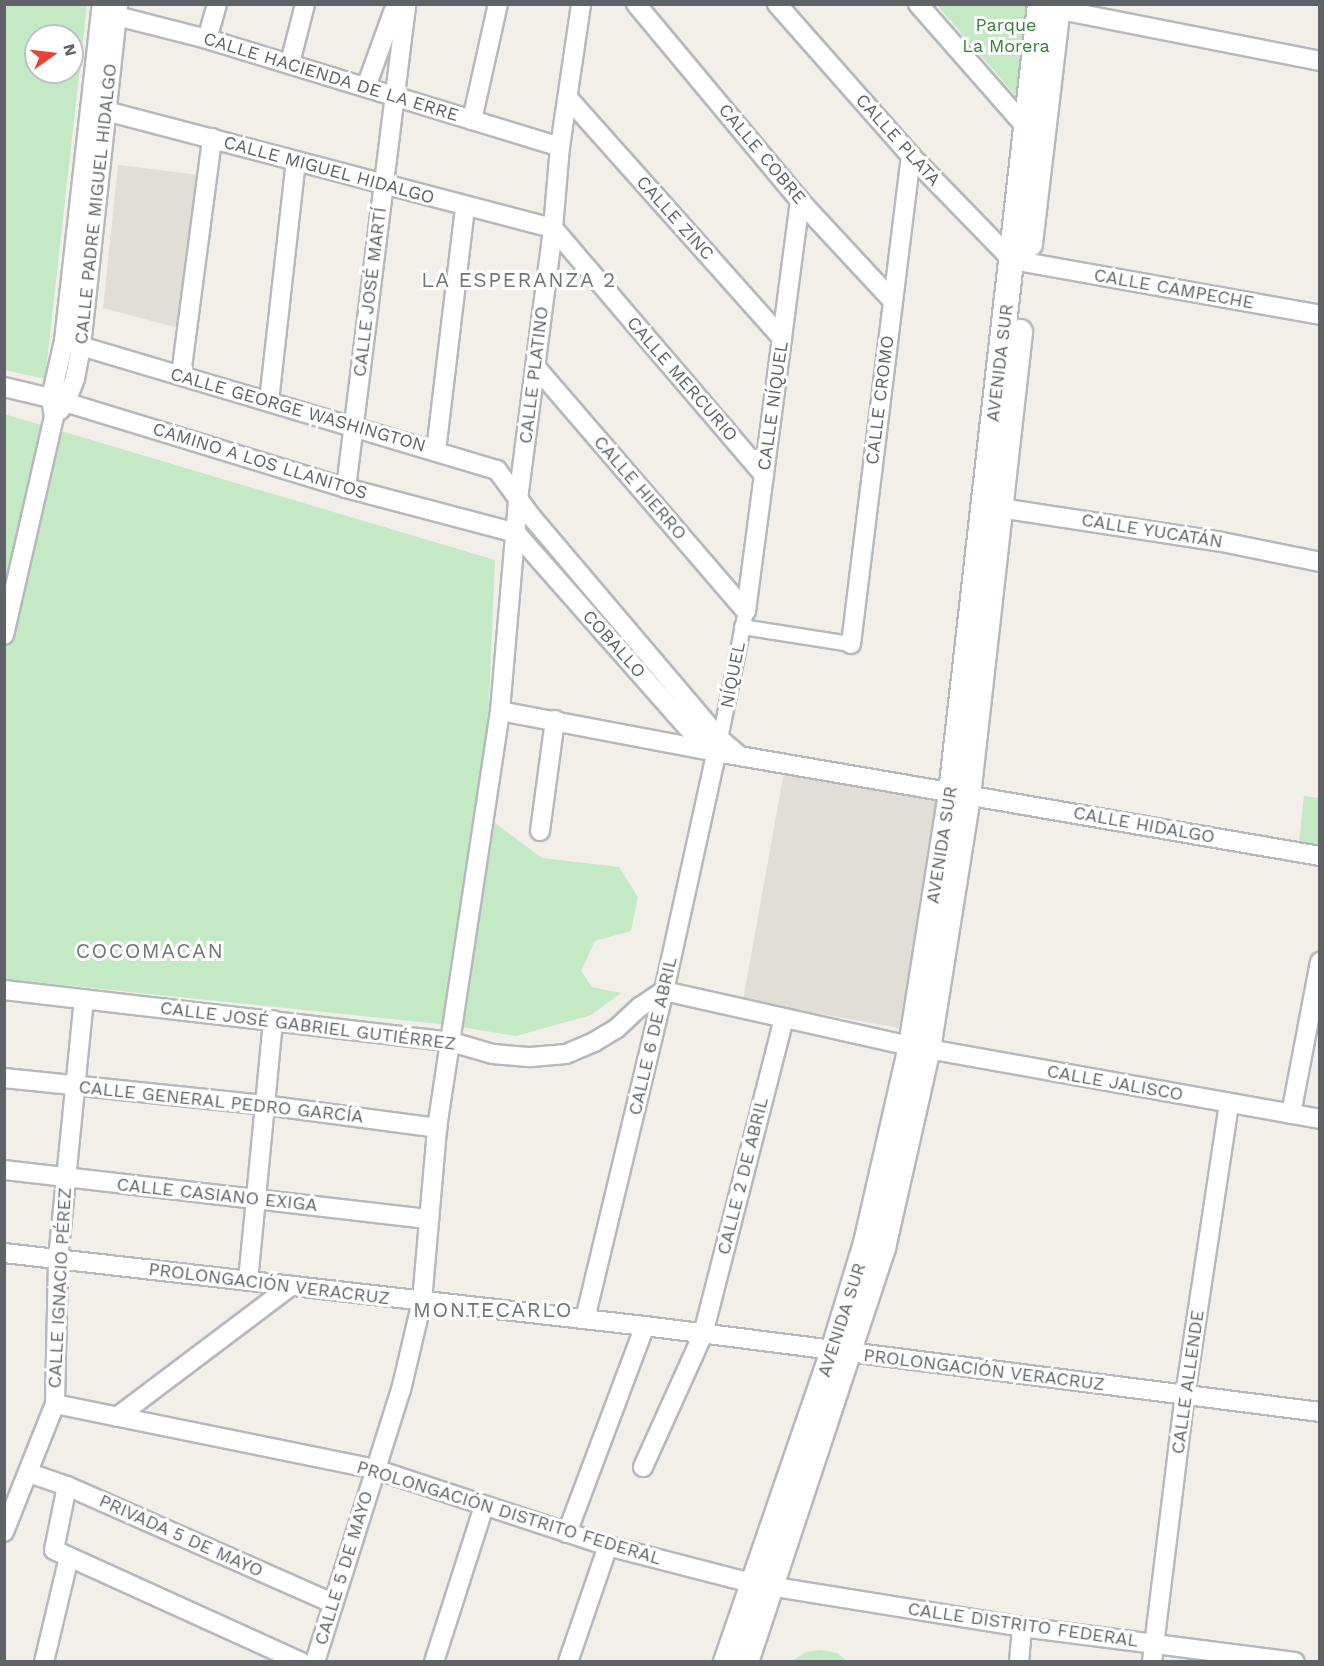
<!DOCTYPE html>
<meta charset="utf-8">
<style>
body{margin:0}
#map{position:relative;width:1324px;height:1666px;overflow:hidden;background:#f1efe8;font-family:"Work Sans",sans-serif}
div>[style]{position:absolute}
.education>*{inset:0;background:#e1ded6}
.green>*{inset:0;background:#c5e8c5}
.roads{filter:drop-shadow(2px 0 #b5b8bc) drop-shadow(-2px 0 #b5b8bc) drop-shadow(0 2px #b5b8bc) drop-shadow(0 -2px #b5b8bc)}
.pedestrian>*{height:14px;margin:-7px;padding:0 7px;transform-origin:7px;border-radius:7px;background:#fff}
.minor>*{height:18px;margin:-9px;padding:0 9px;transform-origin:9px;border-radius:9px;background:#fff}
.secondary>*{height:24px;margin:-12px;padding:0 12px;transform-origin:12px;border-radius:12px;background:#fff}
span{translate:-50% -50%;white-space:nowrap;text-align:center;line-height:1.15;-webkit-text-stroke:6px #fff;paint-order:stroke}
.park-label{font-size:18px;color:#348238}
.street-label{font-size:18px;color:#5f6368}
.quarter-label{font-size:21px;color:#70757a;letter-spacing:1.5px}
.frame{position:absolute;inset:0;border:6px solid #5f6368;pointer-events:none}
.north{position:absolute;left:24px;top:24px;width:60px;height:60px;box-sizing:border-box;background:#fff;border:2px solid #bfc1c3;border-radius:50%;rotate:76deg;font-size:16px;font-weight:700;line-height:24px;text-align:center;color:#5f6368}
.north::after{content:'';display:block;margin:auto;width:21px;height:27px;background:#ea4335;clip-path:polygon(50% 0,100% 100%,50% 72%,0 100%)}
</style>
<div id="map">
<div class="education">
<div style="clip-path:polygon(118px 165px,200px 175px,182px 329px,103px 308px)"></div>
<div style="clip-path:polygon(784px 772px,938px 799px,899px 1028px,743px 1000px)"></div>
</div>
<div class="green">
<div style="clip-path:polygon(evenodd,5px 4px,87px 5px,45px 379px,5px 370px,5px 4px,36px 36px,72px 36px,72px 72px,36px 72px,36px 36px)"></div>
<div style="clip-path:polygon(937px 5px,1040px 5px,1028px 110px)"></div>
<div style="clip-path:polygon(4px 414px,495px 560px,484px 815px,542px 858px,619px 867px,638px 897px,631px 931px,595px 941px,581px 971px,592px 987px,621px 993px,591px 1015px,516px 1036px,449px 1025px,5px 979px)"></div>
<div style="clip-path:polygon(1304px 796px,1319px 798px,1319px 856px,1298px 852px)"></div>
<div style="clip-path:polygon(821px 1650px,837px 1653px,847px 1661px,792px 1661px,806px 1652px)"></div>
</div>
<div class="roads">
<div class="pedestrian">
<div style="left:742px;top:627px;width:110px;rotate:8.9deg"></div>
<div style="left:720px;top:739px;width:131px;rotate:-78.5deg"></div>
</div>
<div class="minor">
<div style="left:636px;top:4px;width:256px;rotate:50.2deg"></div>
<div style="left:800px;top:201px;width:135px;rotate:47.1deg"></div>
<div style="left:777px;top:4px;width:203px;rotate:48.6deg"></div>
<div style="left:911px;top:156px;width:145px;rotate:45.8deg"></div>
<div style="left:1012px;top:260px;width:313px;rotate:10.1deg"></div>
<div style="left:918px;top:4px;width:164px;rotate:48.7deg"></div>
<div style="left:1045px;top:7px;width:280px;rotate:11.1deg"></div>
<div style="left:101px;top:12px;width:109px;rotate:14.3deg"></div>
<div style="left:207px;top:39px;width:369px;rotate:17deg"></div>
<div style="left:207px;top:39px;width:36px;rotate:-74deg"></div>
<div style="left:290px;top:63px;width:61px;rotate:-75.7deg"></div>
<div style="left:366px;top:87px;width:88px;rotate:-70.1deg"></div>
<div style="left:568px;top:98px;width:322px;rotate:48.3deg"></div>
<div style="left:106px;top:111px;width:462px;rotate:14.7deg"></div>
<div style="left:553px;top:228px;width:325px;rotate:49.5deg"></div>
<div style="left:472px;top:120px;width:119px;rotate:-77.4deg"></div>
<div style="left:64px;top:341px;width:452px;rotate:16.6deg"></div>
<div style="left:497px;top:470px;width:56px;rotate:53.7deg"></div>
<div style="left:530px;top:515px;width:294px;rotate:49.7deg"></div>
<div style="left:720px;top:739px;width:23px;rotate:41deg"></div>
<div style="left:535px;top:366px;width:323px;rotate:49.3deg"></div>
<div style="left:181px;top:375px;width:239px;rotate:-82.5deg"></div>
<div style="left:4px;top:387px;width:56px;rotate:13.5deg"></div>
<div style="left:58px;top:400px;width:301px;rotate:17deg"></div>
<div style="left:346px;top:488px;width:176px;rotate:14.8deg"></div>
<div style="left:516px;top:533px;width:261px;rotate:48.6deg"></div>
<div style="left:689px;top:729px;width:33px;rotate:41deg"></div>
<div style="left:269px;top:401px;width:241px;rotate:-83.6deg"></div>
<div style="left:60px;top:410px;width:10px;rotate:-53deg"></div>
<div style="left:66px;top:402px;width:26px;rotate:-69deg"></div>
<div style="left:75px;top:378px;width:33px;rotate:-79deg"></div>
<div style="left:81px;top:346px;width:344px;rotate:-83.8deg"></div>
<div style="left:436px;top:451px;width:246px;rotate:-83.2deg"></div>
<div style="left:346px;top:488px;width:488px;rotate:-82.9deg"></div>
<div style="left:987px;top:506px;width:233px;rotate:8.7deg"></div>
<div style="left:1217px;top:541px;width:105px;rotate:11.5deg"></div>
<div style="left:746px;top:611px;width:414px;rotate:-82.5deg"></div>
<div style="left:4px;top:635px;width:224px;rotate:-77.1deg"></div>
<div style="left:54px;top:417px;width:19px;rotate:-99deg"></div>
<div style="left:51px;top:398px;width:58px;rotate:-77.2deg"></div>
<div style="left:64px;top:341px;width:339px;rotate:-83.6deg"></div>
<div style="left:851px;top:644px;width:492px;rotate:-83deg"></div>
<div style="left:500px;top:711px;width:220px;rotate:10.7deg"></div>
<div style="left:716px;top:752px;width:613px;rotate:9.77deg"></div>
<div style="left:540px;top:831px;width:112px;rotate:-82.3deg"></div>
<div style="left:4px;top:990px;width:447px;rotate:6.6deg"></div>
<div style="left:448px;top:1041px;width:47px;rotate:16.1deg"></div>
<div style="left:493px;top:1054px;width:38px;rotate:5deg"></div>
<div style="left:531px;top:1057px;width:35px;rotate:-5deg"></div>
<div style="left:566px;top:1054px;width:30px;rotate:-23deg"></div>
<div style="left:594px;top:1042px;width:26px;rotate:-31deg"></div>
<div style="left:616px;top:1029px;width:33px;rotate:-43deg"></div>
<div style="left:640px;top:1007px;width:29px;rotate:-34deg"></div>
<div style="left:664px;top:991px;width:253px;rotate:12.6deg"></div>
<div style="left:911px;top:1046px;width:415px;rotate:10.1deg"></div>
<div style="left:4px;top:1078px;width:262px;rotate:5.9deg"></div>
<div style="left:265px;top:1105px;width:174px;rotate:7.6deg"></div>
<div style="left:1291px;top:1114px;width:155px;rotate:-79.2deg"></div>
<div style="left:4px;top:1170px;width:428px;rotate:6.6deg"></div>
<div style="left:4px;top:1253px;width:645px;rotate:6.5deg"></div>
<div style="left:645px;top:1326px;width:680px;rotate:7.26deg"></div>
<div style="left:248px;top:1281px;width:262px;rotate:-84.5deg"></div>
<div style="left:585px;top:1319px;width:337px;rotate:-76.5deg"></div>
<div style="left:664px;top:991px;width:256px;rotate:-77.6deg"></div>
<div style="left:55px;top:1404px;width:327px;rotate:11.5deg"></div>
<div style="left:375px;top:1469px;width:245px;rotate:18.3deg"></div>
<div style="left:608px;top:1546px;width:148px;rotate:14.5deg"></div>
<div style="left:751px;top:1583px;width:275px;rotate:9.2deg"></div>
<div style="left:1022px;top:1627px;width:275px;rotate:7.3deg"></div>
<div style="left:117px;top:1417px;width:218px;rotate:-37deg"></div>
<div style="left:643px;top:1467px;width:146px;rotate:-65.7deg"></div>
<div style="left:703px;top:1334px;width:326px;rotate:-75.6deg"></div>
<div style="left:29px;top:1473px;width:40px;rotate:18.9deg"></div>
<div style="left:67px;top:1486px;width:290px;rotate:23.8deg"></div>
<div style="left:67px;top:1486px;width:65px;rotate:101.5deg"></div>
<div style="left:54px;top:1550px;width:271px;rotate:24.4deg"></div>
<div style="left:4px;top:1532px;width:138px;rotate:-68.3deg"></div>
<div style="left:55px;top:1404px;width:145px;rotate:-88.8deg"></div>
<div style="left:58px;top:1259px;width:261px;rotate:-84.3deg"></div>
<div style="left:567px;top:1533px;width:221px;rotate:-69.4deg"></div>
<div style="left:44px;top:1662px;width:108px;rotate:-76.6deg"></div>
<div style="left:315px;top:1662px;width:285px;rotate:-72.5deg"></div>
<div style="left:401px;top:1390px;width:91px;rotate:-76.7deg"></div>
<div style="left:422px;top:1301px;width:174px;rotate:-85deg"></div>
<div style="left:437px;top:1128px;width:422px;rotate:-81.4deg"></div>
<div style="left:500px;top:711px;width:213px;rotate:-85.1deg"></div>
<div style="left:518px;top:499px;width:273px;rotate:-82.6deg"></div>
<div style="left:553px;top:228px;width:81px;rotate:-85.1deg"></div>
<div style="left:560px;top:147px;width:145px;rotate:-81.6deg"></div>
<div style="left:434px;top:1662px;width:164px;rotate:-72.2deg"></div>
<div style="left:568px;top:1662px;width:123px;rotate:-71deg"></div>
<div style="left:1019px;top:1662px;width:35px;rotate:-85deg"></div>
<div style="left:1152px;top:1662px;width:269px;rotate:-83deg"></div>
<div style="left:1185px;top:1395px;width:295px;rotate:-81.4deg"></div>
</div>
<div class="secondary">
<div style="left:1030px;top:244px;width:242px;rotate:-83.3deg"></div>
<div style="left:726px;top:1662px;width:329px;rotate:-71deg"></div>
<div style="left:833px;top:1351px;width:113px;rotate:-73deg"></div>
<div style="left:866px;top:1243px;width:202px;rotate:-77.1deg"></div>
<div style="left:911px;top:1046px;width:256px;rotate:-81deg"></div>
<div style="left:951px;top:793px;width:794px;rotate:-83.56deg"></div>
<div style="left:746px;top:1662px;width:436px;rotate:-71.7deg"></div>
<div style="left:883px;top:1248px;width:204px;rotate:-77.3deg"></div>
<div style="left:928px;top:1049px;width:256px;rotate:-81deg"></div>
<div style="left:968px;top:796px;width:467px;rotate:-83.6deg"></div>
</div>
</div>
<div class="park-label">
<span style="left:1006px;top:36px">Parque<br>La Morera</span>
</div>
<div class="street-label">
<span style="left:331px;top:77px;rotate:17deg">CALLE HACIENDA DE LA ERRE</span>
<span style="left:898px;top:140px;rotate:48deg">CALLE PLATA</span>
<span style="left:762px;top:154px;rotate:50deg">CALLE COBRE</span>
<span style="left:329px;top:170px;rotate:15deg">CALLE MIGUEL HIDALGO</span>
<span style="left:96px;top:204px;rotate:-84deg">CALLE PADRE MIGUEL HIDALGO</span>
<span style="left:675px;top:218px;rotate:48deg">CALLE ZINC</span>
<span style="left:1174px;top:289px;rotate:10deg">CALLE CAMPECHE</span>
<span style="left:370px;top:292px;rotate:-83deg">CALLE JOSÉ MARTÍ</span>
<span style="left:1000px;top:363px;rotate:-83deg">AVENIDA SUR</span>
<span style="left:534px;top:375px;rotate:-83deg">CALLE PLATINO</span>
<span style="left:682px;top:379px;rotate:49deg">CALLE MERCURIO</span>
<span style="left:880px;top:400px;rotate:-83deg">CALLE CROMO</span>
<span style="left:773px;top:406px;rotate:-82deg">CALLE NÍQUEL</span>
<span style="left:298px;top:410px;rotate:16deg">CALLE GEORGE WASHINGTON</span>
<span style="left:260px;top:461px;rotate:17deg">CAMINO A LOS LLANITOS</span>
<span style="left:640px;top:488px;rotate:49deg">CALLE HIERRO</span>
<span style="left:1152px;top:531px;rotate:9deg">CALLE YUCATÁN</span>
<span style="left:614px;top:644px;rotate:48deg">COBALLO</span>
<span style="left:733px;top:675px;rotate:-79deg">NÍQUEL</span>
<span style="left:1144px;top:825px;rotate:10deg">CALLE HIDALGO</span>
<span style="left:942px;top:845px;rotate:-81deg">AVENIDA SUR</span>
<span style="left:308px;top:1026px;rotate:7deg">CALLE JOSÉ GABRIEL GUTIÉRREZ</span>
<span style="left:653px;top:1036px;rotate:-77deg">CALLE 6 DE ABRIL</span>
<span style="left:1115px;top:1083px;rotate:10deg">CALLE JALISCO</span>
<span style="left:221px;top:1102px;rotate:6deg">CALLE GENERAL PEDRO GARCÍA</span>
<span style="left:743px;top:1176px;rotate:-76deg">CALLE 2 DE ABRIL</span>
<span style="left:217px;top:1195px;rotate:6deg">CALLE CASIANO EXIGA</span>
<span style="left:269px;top:1284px;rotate:7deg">PROLONGACIÓN VERACRUZ</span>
<span style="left:60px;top:1288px;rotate:-87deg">CALLE IGNACIO PÉREZ</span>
<span style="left:842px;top:1320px;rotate:-72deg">AVENIDA SUR</span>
<span style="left:984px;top:1370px;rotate:7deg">PROLONGACIÓN VERACRUZ</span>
<span style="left:1188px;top:1382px;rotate:-82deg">CALLE ALLENDE</span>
<span style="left:509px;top:1513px;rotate:17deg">PROLONGACIÓN DISTRITO FEDERAL</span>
<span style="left:181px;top:1536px;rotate:24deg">PRIVADA 5 DE MAYO</span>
<span style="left:344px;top:1568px;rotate:-73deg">CALLE 5 DE MAYO</span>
<span style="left:1023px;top:1625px;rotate:8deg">CALLE DISTRITO FEDERAL</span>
</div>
<div class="quarter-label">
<span style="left:519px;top:280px">LA ESPERANZA 2</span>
<span style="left:150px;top:951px">COCOMACAN</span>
<span style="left:493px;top:1310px">MONTECARLO</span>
</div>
<div class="frame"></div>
<div class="north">N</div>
</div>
